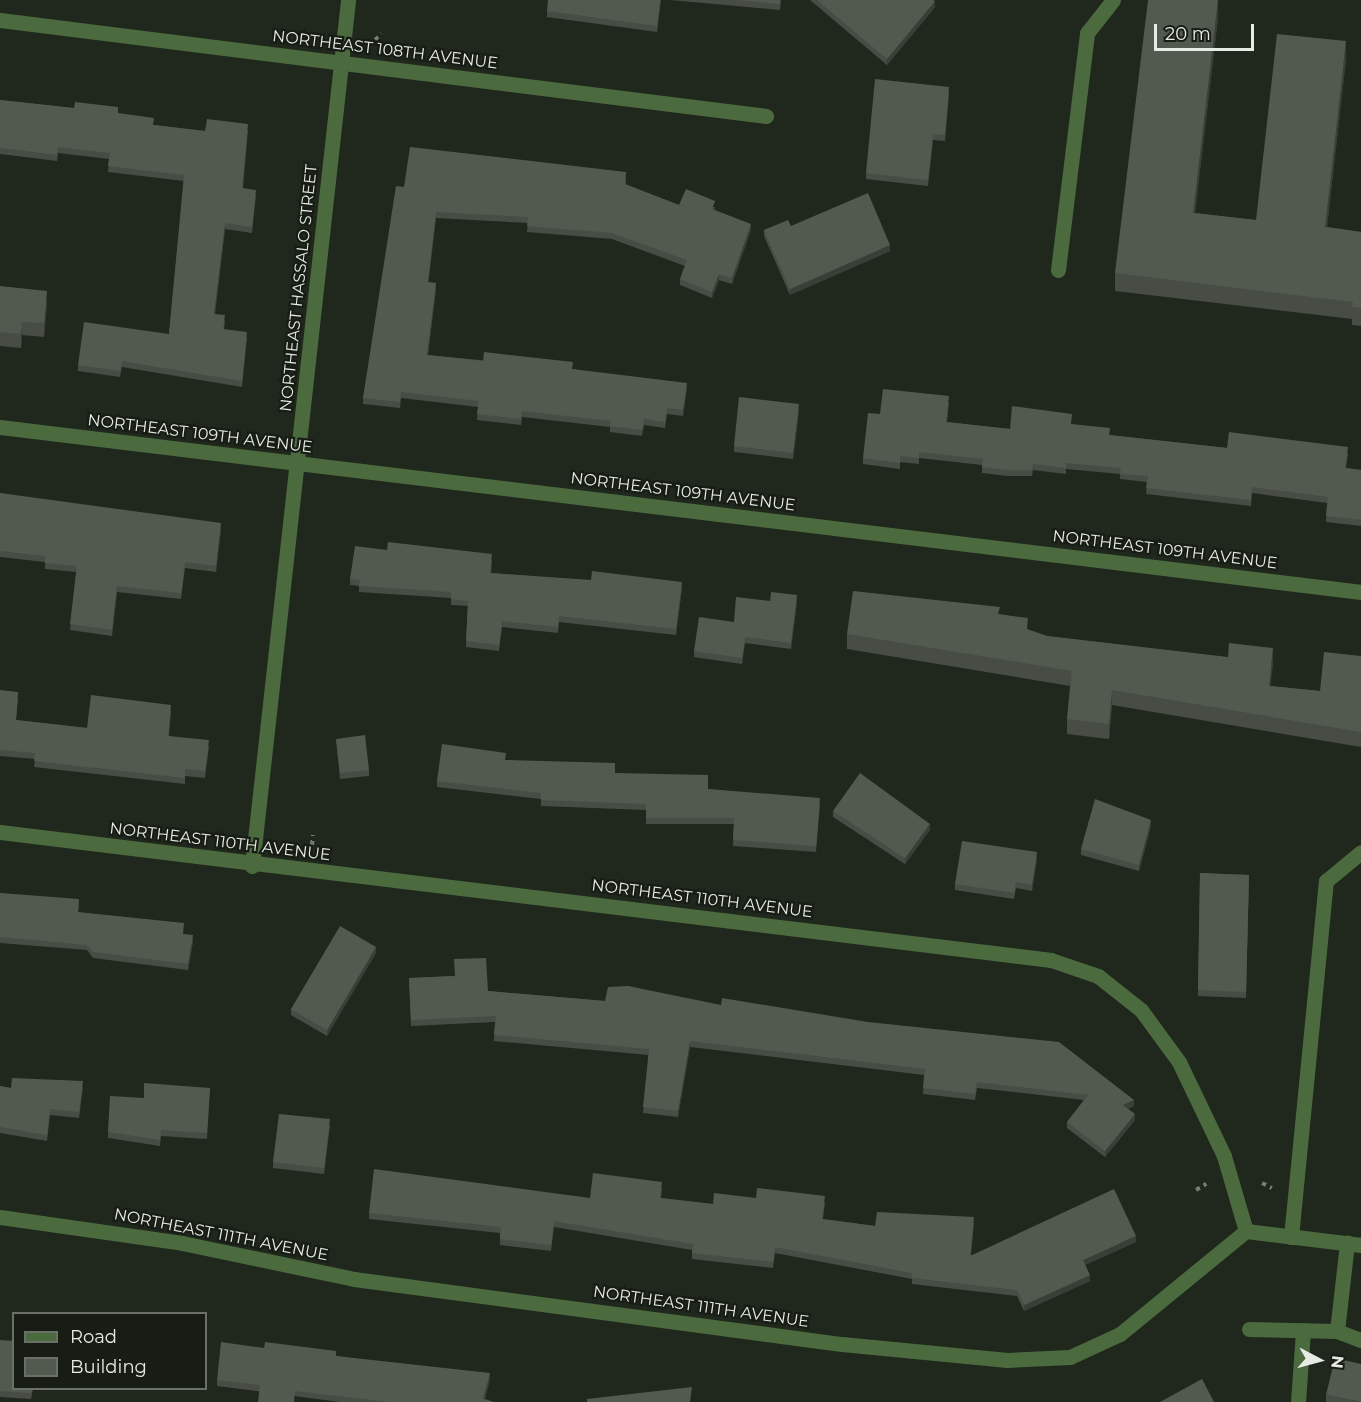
<!DOCTYPE html>
<style>
body{margin:0}
#map{position:relative;width:1361px;height:1402px;overflow:hidden;background:#20271d;font-family:Montserrat,sans-serif}
div>[style]{position:absolute}
.path>*{height:4px;margin-top:-2px;transform-origin:0;background:repeating-linear-gradient(90deg,#767c73 0 4.5px,transparent 0 9px)}
.minor>*{height:15px;margin:-7.5px;padding:0 7.5px;transform-origin:7.5px;border-radius:7.5px;background:#4b6b3e}
.wall>*{inset:0;background:#474d44}
.shaded-wall>*{inset:0;background:#393f37}
.building>*{inset:0;background:#525a4f}
span{translate:-50% -50%;white-space:nowrap;text-align:center;line-height:1.15;-webkit-text-stroke:4.5px #171d14;paint-order:stroke}
.street-label{font-size:16px;color:#e6ebe4}
.legend{position:absolute;left:12px;top:1312px;width:195px;height:78px;box-sizing:border-box;background:#171d14;border:2px solid #6a6f67;margin:0;padding:8px 10px;list-style:none;font-size:18px;color:#e6ebe4}
.legend li{display:flex;align-items:center;gap:12px;height:30px}
.legend b{width:30px;border:2px solid #6a6f67}
.north{position:absolute;left:1289px;top:1330px;width:60px;height:60px;-webkit-text-stroke:4px #171d14;paint-order:stroke;rotate:96deg;font-size:16px;font-weight:700;line-height:24px;text-align:center;color:#e6ebe4}
.north::after{content:'';display:block;margin:auto;width:21px;height:27px;background:#e6ebe4;clip-path:polygon(50% 0,100% 100%,50% 72%,0 100%)}
.scale{position:absolute;left:1154px;top:24px;width:100px;height:27px;box-sizing:border-box;border:3px solid #e6ebe4;border-top:0;padding-left:8px;font-size:18px;line-height:21px;white-space:nowrap;color:#e6ebe4;-webkit-text-stroke:4px #171d14;paint-order:stroke}
</style>
<div id="map">
<div class="path">
<div style="left:375px;top:40px;width:9px;rotate:-41deg"></div>
<div style="left:312px;top:845px;width:10px;rotate:-84deg"></div>
<div style="left:1262px;top:1183px;width:11px;rotate:27deg"></div>
<div style="left:1196px;top:1190px;width:12px;rotate:-31deg"></div>
</div>
<div class="minor">
<div style="left:0;top:20px;width:772px;rotate:7.14deg"></div>
<div style="left:1058px;top:270px;width:239px;rotate:-83deg"></div>
<div style="left:1087px;top:33px;width:42px;rotate:-51.8deg"></div>
<div style="left:0;top:427px;width:1371px;rotate:6.91deg"></div>
<div style="left:0;top:832px;width:1059px;rotate:6.94deg"></div>
<div style="left:1051px;top:960px;width:50px;rotate:18.8deg"></div>
<div style="left:1098px;top:976px;width:55px;rotate:38.3deg"></div>
<div style="left:1141px;top:1010px;width:64px;rotate:53.8deg"></div>
<div style="left:1179px;top:1062px;width:104px;rotate:64.4deg"></div>
<div style="left:1224px;top:1156px;width:78px;rotate:73.7deg"></div>
<div style="left:252px;top:866px;width:871px;rotate:-83.67deg"></div>
<div style="left:0;top:1217px;width:184px;rotate:8.1deg"></div>
<div style="left:182px;top:1243px;width:176px;rotate:11.8deg"></div>
<div style="left:354px;top:1279px;width:492px;rotate:7.6deg"></div>
<div style="left:842px;top:1344px;width:166px;rotate:5.5deg"></div>
<div style="left:1007px;top:1360px;width:63px;rotate:-2.7deg"></div>
<div style="left:1070px;top:1357px;width:55px;rotate:-24.7deg"></div>
<div style="left:1120px;top:1334px;width:163px;rotate:-39.3deg"></div>
<div style="left:1246px;top:1231px;width:116px;rotate:6.9deg"></div>
<div style="left:1291px;top:1237px;width:358px;rotate:-84.4deg"></div>
<div style="left:1326px;top:881px;width:45px;rotate:-39.6deg"></div>
<div style="left:1249px;top:1329px;width:88px;rotate:1.3deg"></div>
<div style="left:1337px;top:1331px;width:89px;rotate:-83.5deg"></div>
<div style="left:1337px;top:1331px;width:26px;rotate:21deg"></div>
<div style="left:1298px;top:1402px;width:72px;rotate:-86deg"></div>
</div>
<div class="wall">
<div style="clip-path:polygon(661px 0,657px 32px,547px 17px,547px 11px)"></div>
<div style="clip-path:polygon(670px 0,781px 0,780px 10px)"></div>
<div style="clip-path:polygon(810px 0,933px 0,935px 7px,887px 65px)"></div>
<div style="clip-path:polygon(1218px 18px,1195px 213px,1256px 220px,1346px 59px,1327px 227px,1361px 232px,1361px 326px,1352px 325px,1352px 319px,1115px 291px,1115px 273px)"></div>
<div style="clip-path:polygon(949px 93px,945px 141px,933px 140px,928px 186px,866px 179px,866px 173px)"></div>
<div style="clip-path:polygon(0 100px,118px 113px,154px 125px,205px 131px,248px 130px,243px 188px,256px 195px,252px 233px,225px 229px,215px 314px,225px 321px,224px 329px,247px 338px,242px 387px,122px 367px,120px 377px,78px 371px,78px 365px,169px 334px,184px 181px,108px 172px,109px 159px,58px 153px,57px 161px,0 154px)"></div>
<div style="clip-path:polygon(626px 178px,626px 185px,679px 205px,715px 207px,714px 210px,751px 230px,732px 284px,719px 280px,712px 298px,680px 285px,680px 279px,685px 266px,612px 239px,527px 232px,528px 223px,436px 218px,428px 282px,436px 289px,428px 355px,573px 369px,687px 388px,683px 416px,667px 414px,665px 428px,644px 425px,642px 436px,610px 432px,610px 427px,522px 417px,521px 425px,477px 420px,478px 407px,401px 398px,400px 408px,363px 404px,363px 398px,404px 187px)"></div>
<div style="clip-path:polygon(791px 226px,890px 251px,790px 295px,764px 236px,764px 230px)"></div>
<div style="clip-path:polygon(0 286px,47px 304px,44px 337px,22px 335px,21px 348px,0 346px)"></div>
<div style="clip-path:polygon(949px 402px,947px 422px,1010px 429px,1072px 424px,1110px 435px,1227px 448px,1348px 453px,1346px 468px,1361px 470px,1361px 526px,1326px 522px,1327px 503px,1252px 493px,1251px 506px,1146px 494px,1147px 482px,1120px 479px,1120px 474px,1066px 469px,1066px 474px,1033px 470px,1032px 476px,1008px 476px,982px 473px,982px 465px,919px 458px,919px 464px,900px 462px,900px 469px,863px 464px,863px 458px,880px 414px)"></div>
<div style="clip-path:polygon(799px 410px,793px 459px,734px 452px,734px 446px)"></div>
<div style="clip-path:polygon(0 493px,221px 529px,216px 572px,185px 568px,181px 599px,117px 592px,112px 636px,70px 630px,76px 572px,45px 569px,45px 562px,0 557px)"></div>
<div style="clip-path:polygon(387px 550px,492px 560px,491px 573px,682px 588px,676px 635px,559px 622px,558px 633px,502px 627px,499px 651px,466px 647px,468px 606px,451px 605px,451px 598px,359px 592px,359px 586px,350px 585px,350px 579px)"></div>
<div style="clip-path:polygon(770px 601px,797px 601px,791px 649px,745px 643px,742px 664px,694px 657px,694px 651px,734px 622px)"></div>
<div style="clip-path:polygon(1000px 614px,1028px 630px,1047px 636px,1273px 663px,1270px 686px,1320px 691px,1361px 656px,1361px 747px,1112px 705px,1109px 739px,1067px 734px,1067px 719px,1070px 686px,847px 649px,847px 634px)"></div>
<div style="clip-path:polygon(0 690px,18px 698px,16px 720px,87px 728px,171px 711px,169px 736px,209px 746px,205px 778px,185px 776px,185px 784px,34px 767px,35px 759px,0 756px)"></div>
<div style="clip-path:polygon(336px 739px,369px 770px,369px 776px,340px 779px)"></div>
<div style="clip-path:polygon(506px 760px,615px 773px,708px 789px,820px 804px,816px 852px,733px 846px,734px 824px,646px 824px,646px 810px,541px 806px,541px 799px,437px 787px,437px 781px)"></div>
<div style="clip-path:polygon(833px 811px,930px 830px,905px 864px,833px 817px)"></div>
<div style="clip-path:polygon(1151px 826px,1139px 871px,1081px 855px,1081px 849px)"></div>
<div style="clip-path:polygon(1037px 858px,1032px 891px,1016px 888px,1014px 899px,955px 890px,955px 884px)"></div>
<div style="clip-path:polygon(1200px 873px,1249px 875px,1246px 998px,1198px 996px)"></div>
<div style="clip-path:polygon(0 893px,79px 905px,78px 912px,183px 934px,193px 941px,188px 970px,93px 958px,87px 950px,0 943px)"></div>
<div style="clip-path:polygon(376px 953px,327px 1036px,291px 1015px,291px 1009px)"></div>
<div style="clip-path:polygon(455px 976px,488px 991px,605px 1001px,628px 986px,1134px 1106px,1127px 1109px,1135px 1120px,1105px 1157px,1067px 1128px,1067px 1122px,1084px 1100px,977px 1088px,975px 1100px,923px 1094px,924px 1075px,690px 1047px,678px 1117px,643px 1113px,649px 1055px,494px 1041px,495px 1022px,411px 1026px,409px 978px)"></div>
<div style="clip-path:polygon(0 1086px,11px 1088px,83px 1087px,79px 1118px,50px 1115px,47px 1141px,0 1133px)"></div>
<div style="clip-path:polygon(210px 1088px,207px 1139px,161px 1136px,160px 1146px,108px 1138px,108px 1132px,144px 1098px)"></div>
<div style="clip-path:polygon(330px 1125px,324px 1174px,273px 1168px,273px 1162px)"></div>
<div style="clip-path:polygon(662px 1188px,661px 1198px,713px 1204px,756px 1198px,825px 1202px,823px 1219px,875px 1226px,974px 1223px,971px 1255px,1136px 1242px,1085px 1265px,1090px 1281px,1024px 1311px,1017px 1296px,912px 1284px,912px 1279px,775px 1253px,773px 1268px,692px 1259px,692px 1250px,554px 1227px,551px 1251px,500px 1245px,500px 1233px,369px 1219px,369px 1213px,590px 1198px)"></div>
<div style="clip-path:polygon(0 1340px,33px 1389px,31px 1399px,0 1397px)"></div>
<div style="clip-path:polygon(336px 1356px,490px 1379px,485px 1399px,494px 1402px,340px 1402px,217px 1386px,217px 1380px)"></div>
<div style="clip-path:polygon(1326px 1395px,1361px 1402px,1326px 1402px)"></div>
</div>
<div class="shaded-wall">
<div style="clip-path:polygon(1218px 0,1218px 18px,1193px 230px,1193px 213px)"></div>
<div style="clip-path:polygon(935px 1px,935px 7px,887px 65px,887px 59px)"></div>
<div style="clip-path:polygon(1346px 41px,1346px 59px,1325px 245px,1325px 227px)"></div>
<div style="clip-path:polygon(436px 212px,436px 218px,428px 288px,428px 282px)"></div>
<div style="clip-path:polygon(225px 223px,225px 229px,214px 320px,214px 314px)"></div>
<div style="clip-path:polygon(751px 224px,751px 230px,732px 284px,732px 278px)"></div>
<div style="clip-path:polygon(890px 245px,890px 251px,790px 295px,790px 289px)"></div>
<div style="clip-path:polygon(719px 274px,719px 280px,712px 298px,712px 292px)"></div>
<div style="clip-path:polygon(436px 283px,436px 289px,427px 361px,427px 355px)"></div>
<div style="clip-path:polygon(47px 291px,47px 304px,44px 337px,44px 323px)"></div>
<div style="clip-path:polygon(22px 322px,22px 335px,21px 348px,21px 334px)"></div>
<div style="clip-path:polygon(687px 383px,687px 388px,683px 416px,683px 410px)"></div>
<div style="clip-path:polygon(799px 404px,799px 410px,793px 459px,793px 453px)"></div>
<div style="clip-path:polygon(221px 523px,221px 529px,216px 572px,216px 566px)"></div>
<div style="clip-path:polygon(682px 582px,682px 588px,676px 635px,676px 629px)"></div>
<div style="clip-path:polygon(117px 586px,117px 592px,112px 636px,112px 630px)"></div>
<div style="clip-path:polygon(797px 595px,797px 601px,791px 649px,791px 643px)"></div>
<div style="clip-path:polygon(1273px 648px,1273px 663px,1269px 701px,1269px 686px)"></div>
<div style="clip-path:polygon(1112px 690px,1112px 705px,1109px 739px,1109px 724px)"></div>
<div style="clip-path:polygon(1151px 820px,1151px 826px,1139px 871px,1139px 865px)"></div>
<div style="clip-path:polygon(930px 824px,930px 830px,905px 864px,905px 858px)"></div>
<div style="clip-path:polygon(1037px 852px,1037px 858px,1032px 891px,1032px 885px)"></div>
<div style="clip-path:polygon(193px 935px,193px 941px,188px 970px,188px 964px)"></div>
<div style="clip-path:polygon(376px 947px,376px 953px,327px 1036px,327px 1030px)"></div>
<div style="clip-path:polygon(690px 1041px,690px 1047px,678px 1117px,678px 1111px)"></div>
<div style="clip-path:polygon(1134px 1100px,1134px 1106px,1123px 1111px,1123px 1105px)"></div>
<div style="clip-path:polygon(1135px 1114px,1135px 1120px,1105px 1157px,1105px 1151px)"></div>
<div style="clip-path:polygon(1136px 1236px,1136px 1242px,1083px 1266px,1083px 1260px)"></div>
<div style="clip-path:polygon(1090px 1275px,1090px 1281px,1024px 1311px,1024px 1305px)"></div>
<div style="clip-path:polygon(490px 1373px,490px 1379px,484px 1402px,483px 1399px)"></div>
</div>
<div class="building">
<div style="clip-path:polygon(548px 0,660px 0,657px 26px,547px 11px)"></div>
<div style="clip-path:polygon(739px 0,780px 0,780px 4px)"></div>
<div style="clip-path:polygon(817px 0,933px 0,935px 1px,887px 59px)"></div>
<div style="clip-path:polygon(1148px 0,1218px 0,1193px 213px,1256px 220px,1277px 34px,1346px 41px,1325px 227px,1361px 232px,1361px 308px,1352px 307px,1353px 302px,1115px 273px)"></div>
<div style="clip-path:polygon(875px 79px,949px 87px,945px 135px,933px 134px,928px 180px,866px 173px)"></div>
<div style="clip-path:polygon(0 100px,74px 108px,75px 102px,118px 107px,118px 113px,154px 118px,153px 125px,205px 131px,207px 119px,248px 124px,242px 188px,256px 190px,252px 227px,225px 223px,214px 314px,225px 315px,223px 329px,247px 332px,242px 381px,122px 361px,120px 371px,78px 365px,84px 322px,169px 334px,184px 175px,108px 166px,110px 153px,58px 147px,57px 155px,0 148px)"></div>
<div style="clip-path:polygon(410px 147px,626px 172px,625px 184px,679px 205px,686px 189px,715px 201px,712px 209px,751px 224px,732px 278px,719px 274px,712px 292px,680px 279px,687px 260px,612px 233px,527px 226px,528px 217px,436px 212px,428px 282px,436px 283px,427px 355px,483px 361px,484px 352px,573px 362px,572px 369px,687px 383px,683px 410px,667px 408px,665px 422px,644px 419px,642px 430px,610px 426px,611px 421px,522px 411px,521px 419px,477px 414px,479px 401px,401px 392px,400px 402px,363px 398px,396px 186px,404px 187px)"></div>
<div style="clip-path:polygon(868px 193px,890px 245px,790px 289px,764px 230px,788px 220px,791px 226px)"></div>
<div style="clip-path:polygon(0 286px,47px 291px,44px 323px,22px 322px,21px 334px,0 332px)"></div>
<div style="clip-path:polygon(883px 389px,949px 396px,946px 422px,1010px 429px,1012px 406px,1072px 414px,1071px 424px,1110px 428px,1109px 435px,1227px 448px,1229px 432px,1348px 447px,1345px 468px,1361px 470px,1361px 520px,1326px 516px,1328px 497px,1252px 487px,1251px 500px,1146px 488px,1148px 476px,1120px 474px,1121px 468px,1066px 463px,1066px 468px,1033px 464px,1032px 470px,1008px 470px,982px 467px,983px 459px,919px 452px,919px 458px,900px 456px,900px 463px,863px 458px,868px 413px,880px 414px)"></div>
<div style="clip-path:polygon(739px 397px,799px 404px,793px 453px,734px 446px)"></div>
<div style="clip-path:polygon(0 493px,221px 523px,216px 566px,185px 562px,181px 593px,117px 586px,112px 630px,70px 624px,77px 566px,45px 563px,45px 556px,0 551px)"></div>
<div style="clip-path:polygon(388px 542px,492px 554px,490px 573px,591px 580px,592px 571px,682px 582px,676px 629px,559px 616px,558px 627px,502px 621px,499px 645px,466px 641px,468px 601px,451px 599px,451px 592px,359px 586px,360px 580px,350px 579px,355px 546px,387px 550px)"></div>
<div style="clip-path:polygon(853px 591px,1000px 607px,998px 614px,1028px 618px,1027px 629px,1047px 636px,1228px 657px,1229px 643px,1273px 648px,1269px 686px,1320px 691px,1324px 652px,1361px 656px,1361px 732px,1112px 690px,1109px 724px,1067px 719px,1072px 671px,847px 634px)"></div>
<div style="clip-path:polygon(771px 592px,797px 595px,791px 643px,745px 637px,742px 658px,694px 651px,699px 617px,734px 622px,736px 597px,770px 601px)"></div>
<div style="clip-path:polygon(0 690px,18px 692px,16px 720px,87px 728px,91px 695px,171px 705px,168px 736px,209px 740px,205px 771px,185px 769px,185px 778px,34px 761px,35px 753px,0 750px)"></div>
<div style="clip-path:polygon(365px 735px,369px 770px,340px 773px,336px 739px)"></div>
<div style="clip-path:polygon(442px 744px,506px 753px,505px 760px,615px 763px,615px 773px,708px 775px,708px 789px,820px 798px,816px 846px,733px 840px,734px 818px,646px 818px,646px 804px,541px 800px,541px 793px,437px 781px)"></div>
<div style="clip-path:polygon(860px 773px,930px 824px,905px 858px,833px 811px)"></div>
<div style="clip-path:polygon(1095px 799px,1151px 820px,1139px 865px,1081px 849px)"></div>
<div style="clip-path:polygon(962px 841px,1037px 852px,1032px 885px,1016px 882px,1014px 893px,955px 884px)"></div>
<div style="clip-path:polygon(1200px 873px,1249px 875px,1246px 992px,1198px 990px)"></div>
<div style="clip-path:polygon(0 893px,79px 899px,78px 912px,184px 923px,183px 934px,193px 935px,188px 964px,93px 952px,87px 945px,0 937px)"></div>
<div style="clip-path:polygon(340px 926px,376px 947px,327px 1030px,291px 1009px)"></div>
<div style="clip-path:polygon(486px 958px,488px 991px,605px 1001px,608px 987px,628px 986px,721px 1005px,722px 998px,868px 1022px,1059px 1042px,1134px 1100px,1123px 1105px,1135px 1114px,1105px 1151px,1067px 1122px,1088px 1095px,977px 1082px,975px 1094px,923px 1088px,925px 1069px,690px 1041px,678px 1111px,643px 1107px,649px 1049px,494px 1035px,496px 1016px,411px 1020px,409px 978px,455px 976px,454px 959px)"></div>
<div style="clip-path:polygon(12px 1078px,83px 1081px,79px 1112px,50px 1109px,47px 1135px,0 1127px,0 1086px,11px 1088px)"></div>
<div style="clip-path:polygon(144px 1083px,210px 1088px,207px 1133px,161px 1130px,160px 1140px,108px 1132px,110px 1096px,144px 1098px)"></div>
<div style="clip-path:polygon(279px 1114px,330px 1119px,324px 1168px,273px 1162px)"></div>
<div style="clip-path:polygon(374px 1169px,590px 1198px,593px 1173px,662px 1182px,660px 1198px,713px 1204px,714px 1193px,756px 1198px,757px 1188px,825px 1196px,822px 1219px,875px 1226px,877px 1212px,974px 1217px,970px 1256px,1114px 1189px,1136px 1236px,1083px 1260px,1090px 1275px,1024px 1305px,1017px 1290px,912px 1278px,912px 1273px,775px 1247px,773px 1262px,692px 1253px,693px 1244px,554px 1221px,551px 1245px,500px 1239px,501px 1227px,369px 1213px)"></div>
<div style="clip-path:polygon(0 1340px,14px 1341px,14px 1389px,32px 1389px,31px 1393px,0 1391px)"></div>
<div style="clip-path:polygon(221px 1342px,264px 1348px,265px 1342px,336px 1351px,336px 1356px,490px 1373px,483px 1399px,494px 1402px,390px 1402px,295px 1391px,294px 1402px,258px 1402px,260px 1385px,217px 1380px)"></div>
<div style="clip-path:polygon(1335px 1358px,1361px 1364px,1361px 1402px,1326px 1395px)"></div>
<div style="clip-path:polygon(1202px 1379px,1214px 1402px,1160px 1402px)"></div>
<div style="clip-path:polygon(692px 1387px,690px 1402px,587px 1402px,587px 1399px)"></div>
</div>
<div class="street-label">
<span style="left:385px;top:50px;rotate:7deg">NORTHEAST 108TH AVENUE</span>
<span style="left:299px;top:288px;rotate:-84deg">NORTHEAST HASSALO STREET</span>
<span style="left:200px;top:434px;rotate:7deg">NORTHEAST 109TH AVENUE</span>
<span style="left:683px;top:492px;rotate:7deg">NORTHEAST 109TH AVENUE</span>
<span style="left:1165px;top:550px;rotate:7deg">NORTHEAST 109TH AVENUE</span>
<span style="left:220px;top:842px;rotate:7deg">NORTHEAST 110TH AVENUE</span>
<span style="left:702px;top:899px;rotate:7deg">NORTHEAST 110TH AVENUE</span>
<span style="left:221px;top:1235px;rotate:11deg">NORTHEAST 111TH AVENUE</span>
<span style="left:701px;top:1307px;rotate:8deg">NORTHEAST 111TH AVENUE</span>
</div>
<ul class="legend">
<li><b style="height:8px;background:#4b6b3e"></b>Road</li>
<li><b style="height:16px;background:#525a4f"></b>Building</li>
</ul>
<div class="north">N</div>
<div class="scale">20 m</div>
</div>
